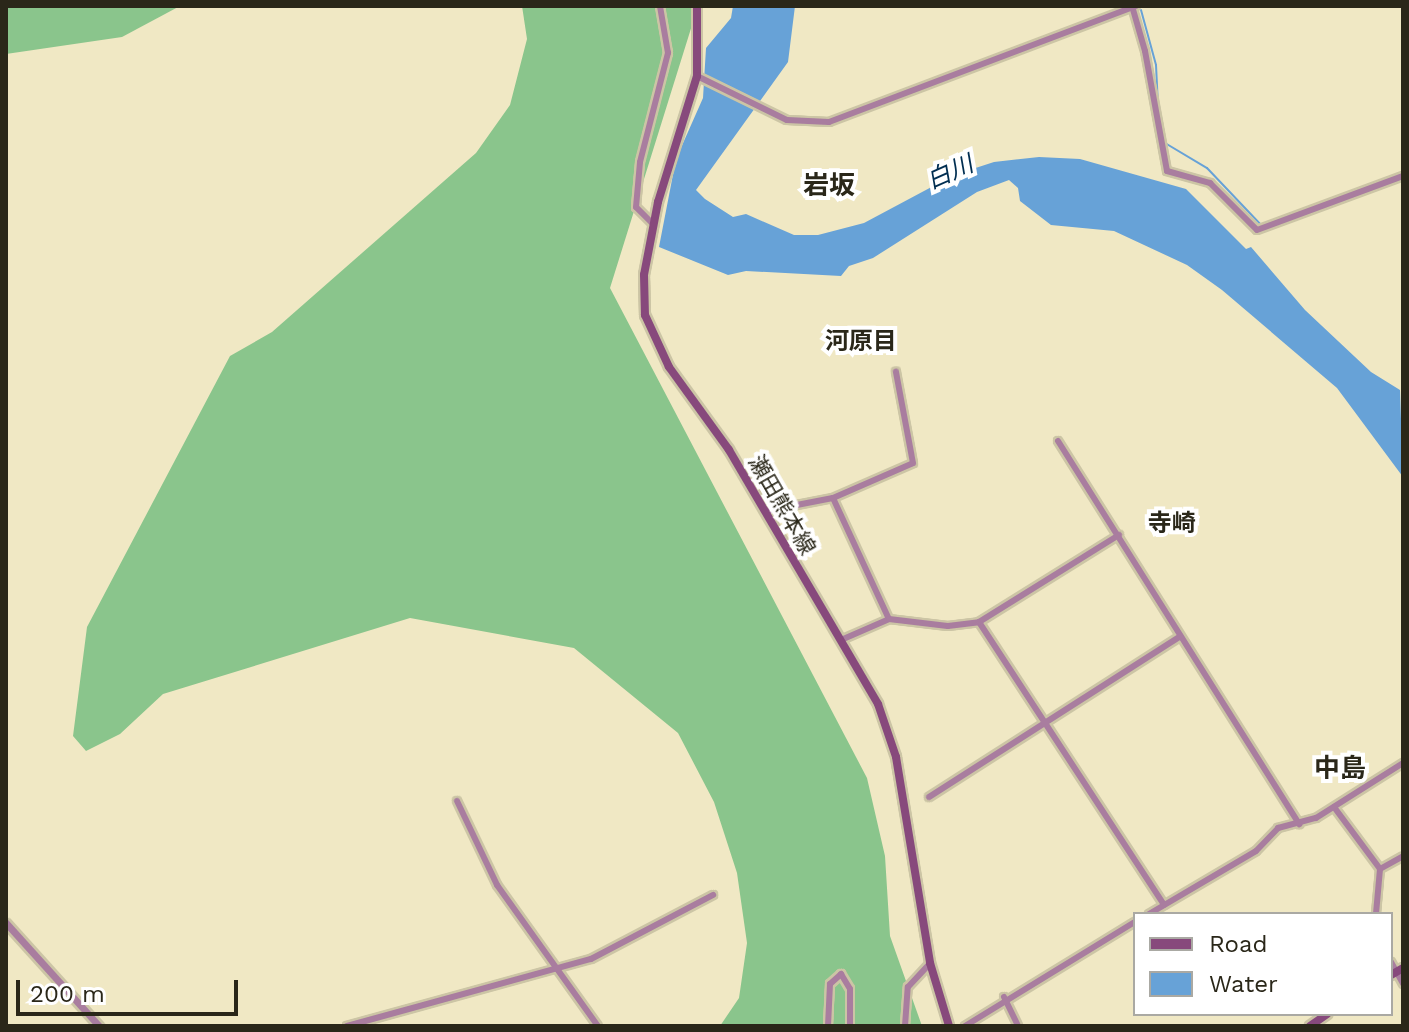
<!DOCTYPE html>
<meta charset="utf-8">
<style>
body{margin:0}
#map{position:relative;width:1409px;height:1032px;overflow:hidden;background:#f0e8c4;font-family:"Work Sans","Noto Sans JP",sans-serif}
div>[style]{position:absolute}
.forest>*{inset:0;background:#8ac58c}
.water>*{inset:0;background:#67a2d7}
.stream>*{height:2px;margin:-1px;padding:0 1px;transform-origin:1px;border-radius:1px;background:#67a2d7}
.roads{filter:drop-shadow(2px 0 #ccc5a5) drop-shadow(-2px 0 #ccc5a5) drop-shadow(0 2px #ccc5a5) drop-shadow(0 -2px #ccc5a5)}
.minor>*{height:6px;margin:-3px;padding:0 3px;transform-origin:3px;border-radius:3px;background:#a97d9f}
.tertiary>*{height:7px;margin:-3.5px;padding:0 3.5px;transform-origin:3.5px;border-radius:3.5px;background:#a97d9f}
.secondary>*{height:8px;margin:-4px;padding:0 4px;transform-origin:4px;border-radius:4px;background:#87497c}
span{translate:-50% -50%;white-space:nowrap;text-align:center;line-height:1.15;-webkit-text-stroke:8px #fff;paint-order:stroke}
.street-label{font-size:22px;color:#2a2719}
.water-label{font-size:24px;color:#002e51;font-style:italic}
.neighbourhood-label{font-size:24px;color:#2a2719;font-weight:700}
.quarter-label{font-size:26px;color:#2a2719;font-weight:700}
.frame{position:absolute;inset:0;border:8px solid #2a2719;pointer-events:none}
.legend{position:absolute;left:1133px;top:912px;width:260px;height:104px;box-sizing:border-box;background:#fff;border:2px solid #aaa9a3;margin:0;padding:10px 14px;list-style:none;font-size:24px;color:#2a2719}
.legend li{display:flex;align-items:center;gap:16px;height:40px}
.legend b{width:40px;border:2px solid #aaa9a3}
.scale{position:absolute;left:16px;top:980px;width:222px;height:36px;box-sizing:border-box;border:4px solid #2a2719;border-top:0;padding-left:10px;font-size:24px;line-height:28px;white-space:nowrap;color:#2a2719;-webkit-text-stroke:6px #fff;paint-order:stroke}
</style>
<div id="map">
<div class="forest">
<div style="clip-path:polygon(6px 6px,180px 6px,122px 37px,6px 54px)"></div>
<div style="clip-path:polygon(522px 6px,698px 6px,610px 288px,867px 778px,885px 856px,890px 936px,922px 1026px,720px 1026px,739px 998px,747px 943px,737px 873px,714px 802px,678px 733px,574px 648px,410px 618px,163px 694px,120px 734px,86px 751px,73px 736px,87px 627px,230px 356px,272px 332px,476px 153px,510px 105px,527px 39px)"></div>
</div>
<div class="water">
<div style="clip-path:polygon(733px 6px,795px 6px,788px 62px,696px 190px,705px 199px,733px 217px,746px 214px,794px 235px,818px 235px,864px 223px,954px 175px,994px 162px,1039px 157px,1080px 159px,1186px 189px,1246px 249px,1251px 247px,1305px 310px,1371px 372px,1400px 390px,1403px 477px,1337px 388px,1222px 290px,1187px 265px,1114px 231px,1051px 225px,1020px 201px,1018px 188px,1009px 180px,977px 192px,873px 258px,849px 266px,841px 276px,746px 271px,728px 275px,659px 247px,676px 159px,703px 98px,706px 48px,731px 18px)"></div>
</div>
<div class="stream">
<div style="left:1141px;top:10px;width:57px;rotate:74.7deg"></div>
<div style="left:1156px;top:65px;width:41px;rotate:87.2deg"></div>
<div style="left:1165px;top:143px;width:49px;rotate:30.8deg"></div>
<div style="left:1207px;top:168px;width:81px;rotate:46.5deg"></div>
</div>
<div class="roads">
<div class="minor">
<div style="left:1132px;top:6px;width:47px;rotate:73.9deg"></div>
<div style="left:1145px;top:51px;width:122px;rotate:79.6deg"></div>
<div style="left:1167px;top:171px;width:45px;rotate:15.6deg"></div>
<div style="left:1210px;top:183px;width:66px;rotate:45deg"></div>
<div style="left:1257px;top:230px;width:156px;rotate:-20.3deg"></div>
<div style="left:697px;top:76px;width:100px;rotate:26.1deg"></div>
<div style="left:787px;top:120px;width:42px;rotate:2.7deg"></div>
<div style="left:829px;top:122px;width:328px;rotate:-20.7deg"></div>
<div style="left:654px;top:225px;width:25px;rotate:-135deg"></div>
<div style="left:636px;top:207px;width:45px;rotate:-84.9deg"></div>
<div style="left:640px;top:162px;width:113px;rotate:-75.6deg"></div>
<div style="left:668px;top:53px;width:48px;rotate:-99.7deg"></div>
<div style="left:1058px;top:441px;width:453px;rotate:57.8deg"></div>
<div style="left:833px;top:498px;width:133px;rotate:65.2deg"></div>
<div style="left:766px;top:511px;width:68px;rotate:-11deg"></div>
<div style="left:833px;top:498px;width:87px;rotate:-23.6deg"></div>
<div style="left:913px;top:463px;width:93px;rotate:-100.6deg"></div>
<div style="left:979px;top:622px;width:338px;rotate:56.8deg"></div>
<div style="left:841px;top:640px;width:52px;rotate:-23.6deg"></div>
<div style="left:889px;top:619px;width:59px;rotate:6.8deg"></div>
<div style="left:948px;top:626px;width:31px;rotate:-7deg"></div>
<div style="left:979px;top:622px;width:165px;rotate:-31.9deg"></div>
<div style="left:929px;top:797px;width:297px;rotate:-32.6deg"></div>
<div style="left:457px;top:801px;width:93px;rotate:64.5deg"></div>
<div style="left:497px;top:885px;width:173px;rotate:54.4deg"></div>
<div style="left:1334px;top:807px;width:77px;rotate:53.4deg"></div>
<div style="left:1380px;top:869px;width:45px;rotate:95.1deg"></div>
<div style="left:1380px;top:869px;width:26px;rotate:-29deg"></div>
<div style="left:1149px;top:914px;width:124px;rotate:-30.5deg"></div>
<div style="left:1256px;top:851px;width:32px;rotate:-46deg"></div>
<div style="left:1278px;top:828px;width:39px;rotate:-15deg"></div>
<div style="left:1316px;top:818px;width:103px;rotate:-32.3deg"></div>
<div style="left:1391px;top:962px;width:25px;rotate:61deg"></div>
<div style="left:1004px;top:997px;width:32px;rotate:64deg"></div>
<div style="left:347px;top:1026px;width:253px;rotate:-15.4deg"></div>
<div style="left:591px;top:959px;width:138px;rotate:-27.7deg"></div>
<div style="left:828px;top:1026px;width:42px;rotate:-87.3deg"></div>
<div style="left:830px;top:984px;width:15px;rotate:-42deg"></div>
<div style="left:841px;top:974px;width:17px;rotate:59deg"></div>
<div style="left:850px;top:989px;width:37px;rotate:90deg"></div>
<div style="left:905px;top:1026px;width:39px;rotate:-86deg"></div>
<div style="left:908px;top:987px;width:33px;rotate:-47deg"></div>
<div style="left:965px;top:1026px;width:199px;rotate:-31.5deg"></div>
</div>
<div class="tertiary">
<div style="left:6px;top:923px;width:139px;rotate:47.9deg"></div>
</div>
<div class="secondary">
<div style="left:697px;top:6px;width:70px;rotate:90deg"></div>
<div style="left:697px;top:76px;width:132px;rotate:107.2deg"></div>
<div style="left:658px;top:202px;width:74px;rotate:100.9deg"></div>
<div style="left:644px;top:275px;width:40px;rotate:88.6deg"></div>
<div style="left:645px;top:315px;width:57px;rotate:65.2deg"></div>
<div style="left:669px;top:367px;width:102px;rotate:54.1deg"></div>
<div style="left:729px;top:450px;width:294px;rotate:59.6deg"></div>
<div style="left:878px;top:704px;width:56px;rotate:71.2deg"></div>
<div style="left:896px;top:757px;width:209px;rotate:80.6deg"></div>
<div style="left:930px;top:963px;width:66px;rotate:73.2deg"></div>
<div style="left:1391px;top:975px;width:14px;rotate:-30deg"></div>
<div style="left:1310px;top:1026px;width:21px;rotate:-35deg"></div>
</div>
</div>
<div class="street-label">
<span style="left:782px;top:505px;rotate:60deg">瀬田熊本線</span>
</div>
<div class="water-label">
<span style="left:950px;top:173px;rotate:-24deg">白川</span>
</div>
<div class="neighbourhood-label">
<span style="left:861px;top:342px">河原目</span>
<span style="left:1172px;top:524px">寺崎</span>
</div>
<div class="quarter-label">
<span style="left:829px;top:186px">岩坂</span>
<span style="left:1340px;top:769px">中島</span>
</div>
<div class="frame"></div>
<ul class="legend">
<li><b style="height:10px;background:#87497c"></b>Road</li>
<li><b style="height:22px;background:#67a2d7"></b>Water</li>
</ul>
<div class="scale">200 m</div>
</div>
